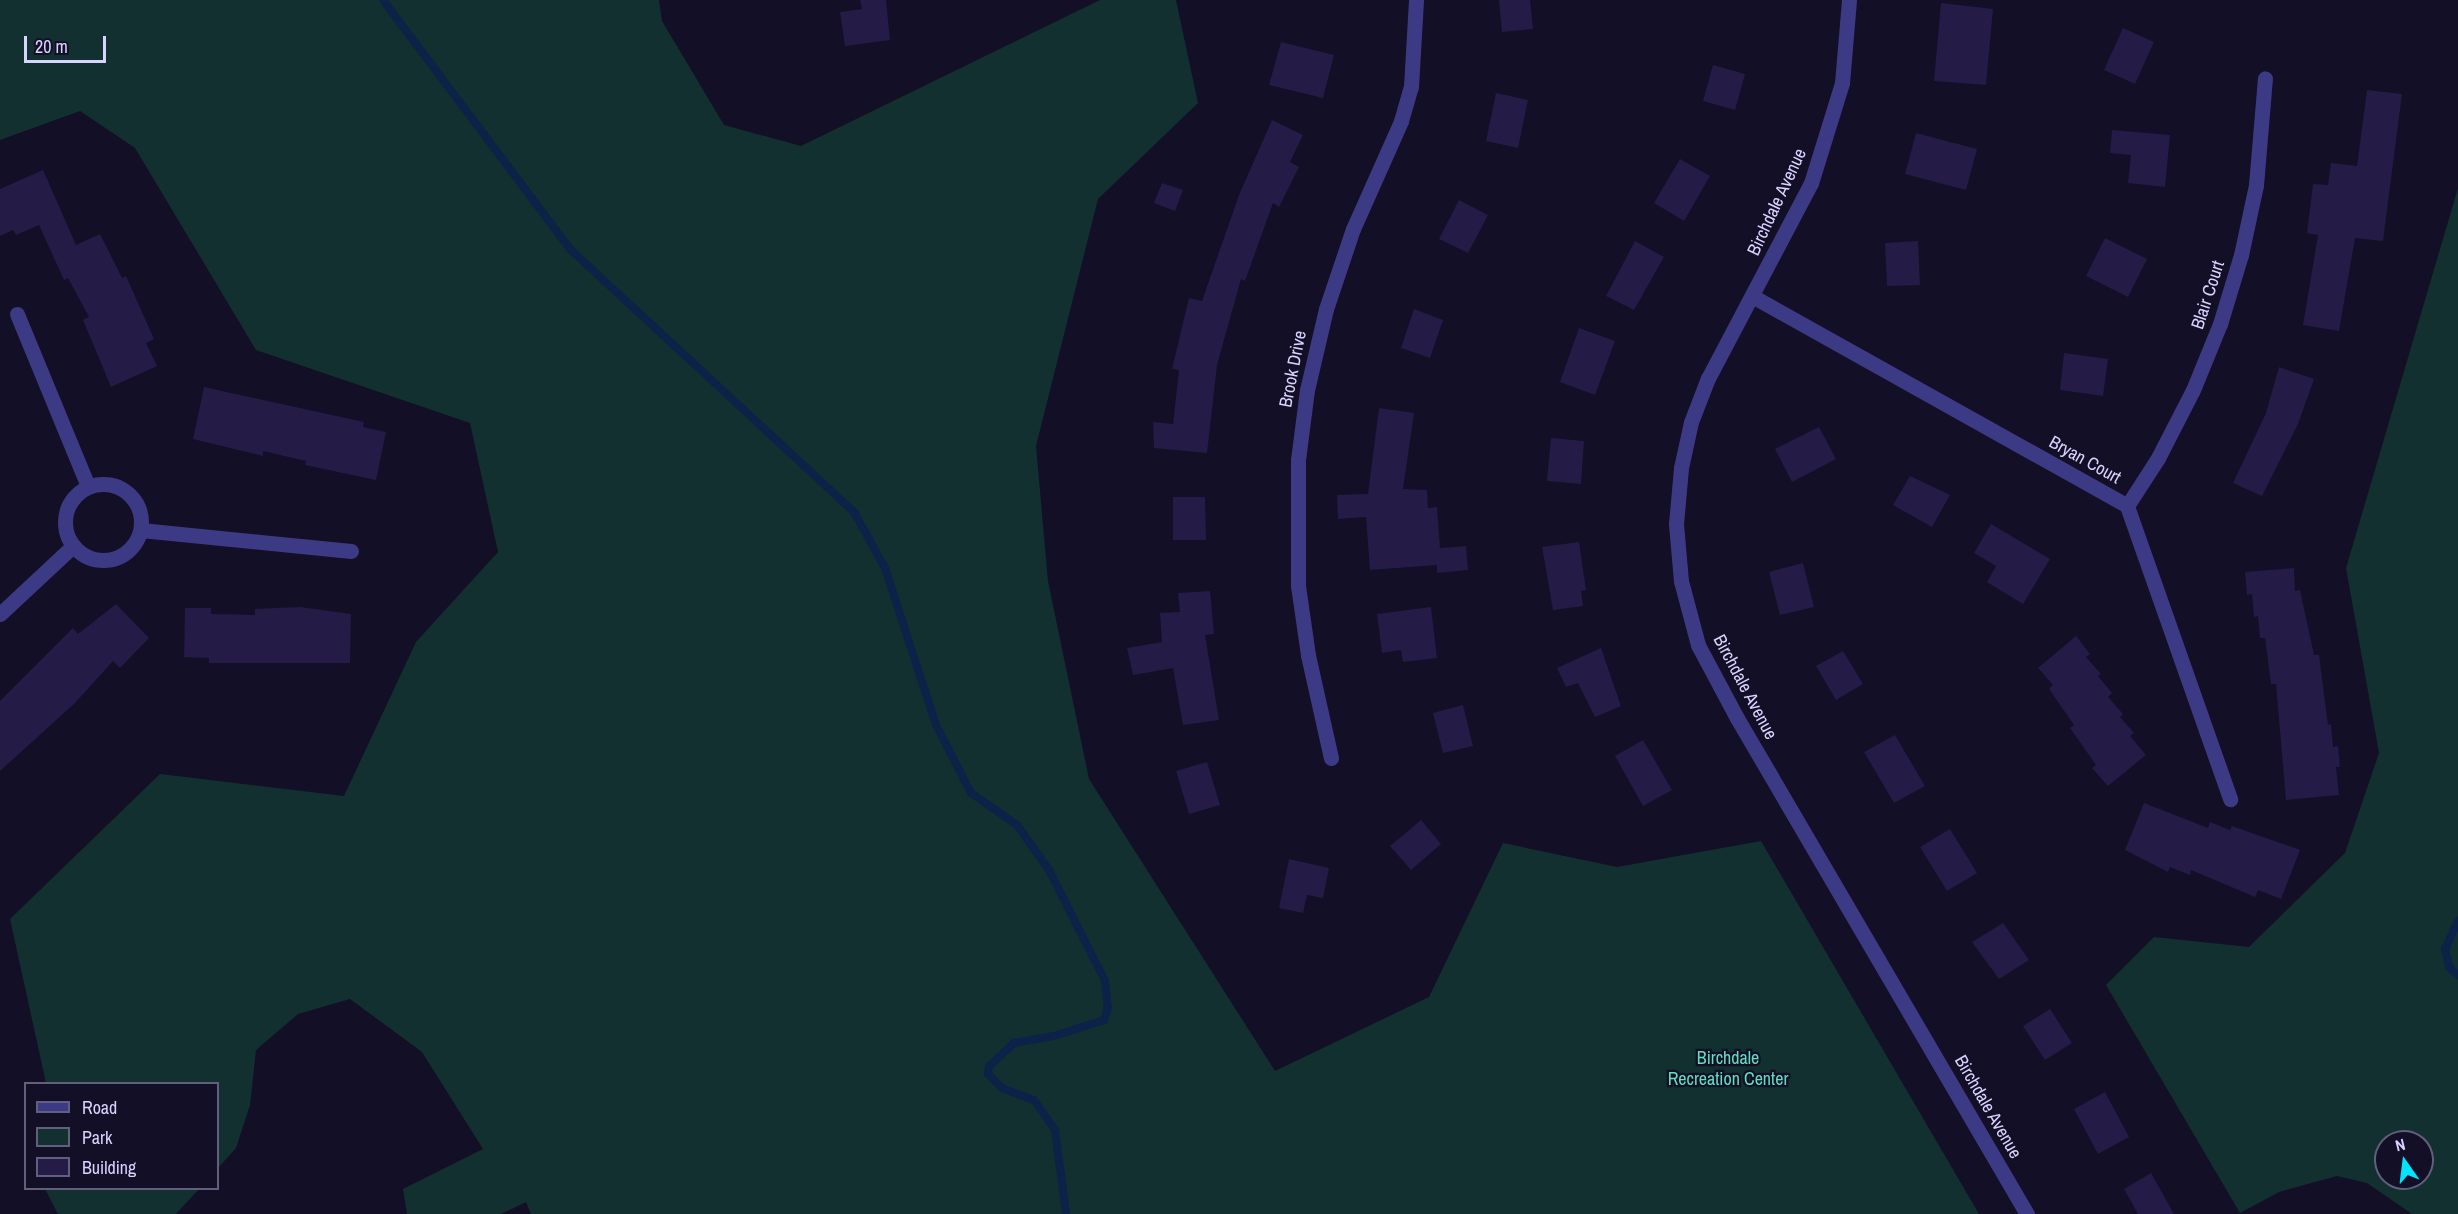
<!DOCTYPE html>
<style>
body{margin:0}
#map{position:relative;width:2458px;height:1214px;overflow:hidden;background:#130f26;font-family:"Archivo Narrow",sans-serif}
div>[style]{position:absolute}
.green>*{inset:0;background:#12302f}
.stream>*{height:8px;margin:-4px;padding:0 4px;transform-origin:4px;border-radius:4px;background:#0c2248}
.building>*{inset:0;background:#241b47}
.service>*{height:15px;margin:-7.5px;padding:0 7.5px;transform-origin:7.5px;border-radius:7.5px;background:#3d3a85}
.minor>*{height:15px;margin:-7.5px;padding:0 7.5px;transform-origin:7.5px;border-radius:7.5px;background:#3d3a85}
.minor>.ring{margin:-7.5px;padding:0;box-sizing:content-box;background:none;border:15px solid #3d3a85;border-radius:50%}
span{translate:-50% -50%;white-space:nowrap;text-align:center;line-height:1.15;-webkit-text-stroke:4.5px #130f26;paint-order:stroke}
.street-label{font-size:18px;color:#d9d4ff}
.park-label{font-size:18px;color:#5fe0c0}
.legend{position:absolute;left:24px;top:1082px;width:195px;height:108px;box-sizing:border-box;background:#130f26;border:2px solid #625e7d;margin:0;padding:8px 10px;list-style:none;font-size:18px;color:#d9d4ff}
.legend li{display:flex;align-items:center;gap:12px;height:30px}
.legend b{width:30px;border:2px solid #625e7d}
.north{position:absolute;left:2374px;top:1130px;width:60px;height:60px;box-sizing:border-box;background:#130f26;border:2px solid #625e7d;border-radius:50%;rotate:346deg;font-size:16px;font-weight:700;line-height:24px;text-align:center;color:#d9d4ff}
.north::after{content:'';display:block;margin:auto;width:21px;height:27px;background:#00e5ff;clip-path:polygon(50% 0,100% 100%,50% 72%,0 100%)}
.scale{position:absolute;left:24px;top:36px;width:82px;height:27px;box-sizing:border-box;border:3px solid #d9d4ff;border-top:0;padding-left:8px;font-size:18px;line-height:21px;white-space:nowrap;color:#d9d4ff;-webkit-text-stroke:4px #130f26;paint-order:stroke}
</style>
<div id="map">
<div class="green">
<div style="clip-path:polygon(0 0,659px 0,662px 21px,724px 125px,801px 146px,1100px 0,1176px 0,1198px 103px,1098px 199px,1036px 446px,1048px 581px,1089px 779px,1275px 1071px,1429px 997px,1503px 843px,1617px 867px,1761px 841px,1979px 1214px,531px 1214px,526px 1202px,501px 1214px,407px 1214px,403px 1189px,483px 1149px,422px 1052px,350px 999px,298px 1014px,256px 1050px,250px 1105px,236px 1148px,218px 1168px,218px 1084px,46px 1083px,10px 919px,160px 774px,344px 796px,416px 642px,498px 552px,470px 423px,256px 350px,135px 148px,80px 111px,0 140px)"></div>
<div style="clip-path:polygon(evenodd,2458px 188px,2458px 1214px,2412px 1214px,2367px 1183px,2337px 1176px,2279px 1192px,2240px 1213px,2106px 985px,2154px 937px,2249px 947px,2345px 853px,2379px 753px,2346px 568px,2458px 188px,2386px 1142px,2422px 1142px,2422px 1178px,2386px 1178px,2386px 1142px)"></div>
<div style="clip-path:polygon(45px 1189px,199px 1189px,176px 1214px,58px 1214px)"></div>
</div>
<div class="stream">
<div style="left:383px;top:0;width:311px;rotate:53.1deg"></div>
<div style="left:570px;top:249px;width:387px;rotate:42.8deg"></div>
<div style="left:854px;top:512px;width:64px;rotate:61deg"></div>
<div style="left:885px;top:568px;width:165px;rotate:72deg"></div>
<div style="left:936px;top:725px;width:76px;rotate:62.8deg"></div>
<div style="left:971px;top:793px;width:56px;rotate:34.8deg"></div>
<div style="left:1017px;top:825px;width:55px;rotate:54.6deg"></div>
<div style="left:1049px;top:870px;width:124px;rotate:63.2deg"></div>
<div style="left:1105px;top:981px;width:27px;rotate:84deg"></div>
<div style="left:1108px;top:1008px;width:13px;rotate:108deg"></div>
<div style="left:1104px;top:1020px;width:52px;rotate:162.3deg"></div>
<div style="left:1054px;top:1036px;width:41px;rotate:170.1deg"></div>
<div style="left:1014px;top:1043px;width:34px;rotate:137deg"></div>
<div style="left:989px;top:1066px;width:8px;rotate:97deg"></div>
<div style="left:988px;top:1074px;width:20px;rotate:45deg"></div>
<div style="left:1002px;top:1088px;width:34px;rotate:21deg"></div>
<div style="left:1034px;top:1100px;width:37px;rotate:55deg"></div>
<div style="left:1055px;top:1130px;width:85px;rotate:82.5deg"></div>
<div style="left:2458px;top:921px;width:31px;rotate:115deg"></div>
<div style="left:2445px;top:949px;width:18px;rotate:77deg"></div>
<div style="left:2449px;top:967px;width:12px;rotate:42deg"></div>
</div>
<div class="building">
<div style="clip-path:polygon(860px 0,886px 0,890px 40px,845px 46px,840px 12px,862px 9px)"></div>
<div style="clip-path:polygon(1499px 0,1530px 0,1533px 29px,1502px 32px)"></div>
<div style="clip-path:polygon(1941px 3px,1993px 9px,1986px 85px,1934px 81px)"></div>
<div style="clip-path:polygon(2123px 28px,2154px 42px,2135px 84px,2104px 70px)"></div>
<div style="clip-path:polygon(1281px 42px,1334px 55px,1323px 98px,1269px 85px)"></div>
<div style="clip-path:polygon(1713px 65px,1745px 74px,1735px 110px,1703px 101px)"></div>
<div style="clip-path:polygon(2367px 90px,2402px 94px,2383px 241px,2355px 238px,2339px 331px,2303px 325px,2318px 235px,2307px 233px,2313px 184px,2328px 185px,2331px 163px,2357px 166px)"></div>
<div style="clip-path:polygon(1496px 93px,1528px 100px,1518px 148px,1486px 141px)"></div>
<div style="clip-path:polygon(1272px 120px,1303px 135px,1290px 162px,1299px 167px,1279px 207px,1273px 203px,1245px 281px,1241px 279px,1217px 365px,1207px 453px,1154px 448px,1153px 422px,1173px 424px,1179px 370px,1172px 369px,1189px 298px,1202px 301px,1239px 195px)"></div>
<div style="clip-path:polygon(2112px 130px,2170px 135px,2165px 187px,2128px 183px,2131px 155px,2110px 153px)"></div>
<div style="clip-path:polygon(1916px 133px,1977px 149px,1966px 190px,1905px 174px)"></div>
<div style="clip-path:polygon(1680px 159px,1710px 176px,1684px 221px,1654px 203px)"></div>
<div style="clip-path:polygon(43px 170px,76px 245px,100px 234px,122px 278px,126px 276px,154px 339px,146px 343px,157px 366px,111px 387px,83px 320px,89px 317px,68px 278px,64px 280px,39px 225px,16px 235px,13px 230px,0 236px,0 189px)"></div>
<div style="clip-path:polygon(1162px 183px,1183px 190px,1175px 211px,1154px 203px)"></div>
<div style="clip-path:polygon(1459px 200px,1488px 215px,1468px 253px,1439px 239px)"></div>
<div style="clip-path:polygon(2105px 238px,2147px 259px,2128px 297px,2086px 276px)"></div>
<div style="clip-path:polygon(1635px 241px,1664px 257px,1634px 310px,1606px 296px)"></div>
<div style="clip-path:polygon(1918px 241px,1920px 285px,1887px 286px,1885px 243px)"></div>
<div style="clip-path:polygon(1414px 309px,1443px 320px,1430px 358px,1401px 348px)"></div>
<div style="clip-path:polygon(1579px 328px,1615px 341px,1595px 395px,1560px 382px)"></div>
<div style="clip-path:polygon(2064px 353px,2108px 359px,2103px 396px,2060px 390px)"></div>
<div style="clip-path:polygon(2279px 367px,2314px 379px,2298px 424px,2262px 496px,2233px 483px,2266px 413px)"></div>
<div style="clip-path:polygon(204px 387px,364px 422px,363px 427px,386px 432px,376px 480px,305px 465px,306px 461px,263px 451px,263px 456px,193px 439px)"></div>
<div style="clip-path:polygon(1379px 408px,1414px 413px,1403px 489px,1427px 490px,1428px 508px,1437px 507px,1440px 548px,1466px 546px,1468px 570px,1437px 573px,1437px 565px,1370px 570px,1366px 517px,1338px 519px,1337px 495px,1368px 494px)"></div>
<div style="clip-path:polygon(1819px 427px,1836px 459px,1792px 482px,1775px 449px)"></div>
<div style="clip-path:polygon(1551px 438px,1584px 441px,1581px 484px,1547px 481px)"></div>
<div style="clip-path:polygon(1910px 476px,1950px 495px,1932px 527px,1893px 505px)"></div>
<div style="clip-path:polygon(1173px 497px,1205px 497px,1206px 540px,1173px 540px)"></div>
<div style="clip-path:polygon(1991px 524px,2050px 559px,2023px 604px,1987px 582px,1996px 566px,1974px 553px)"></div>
<div style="clip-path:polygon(1579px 542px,1586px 590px,1581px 591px,1583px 606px,1553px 610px,1542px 547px)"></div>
<div style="clip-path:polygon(1803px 563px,1814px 607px,1780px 615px,1769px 572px)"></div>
<div style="clip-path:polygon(2294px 568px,2295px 591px,2300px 590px,2314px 655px,2319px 655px,2328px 725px,2331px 724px,2333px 747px,2338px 746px,2340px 767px,2336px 767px,2339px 795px,2286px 800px,2276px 684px,2271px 684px,2265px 638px,2260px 638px,2258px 616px,2254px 617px,2252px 594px,2247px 595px,2245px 572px)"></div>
<div style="clip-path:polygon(1210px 591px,1214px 634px,1205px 635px,1219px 720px,1183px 725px,1173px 668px,1133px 675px,1127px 648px,1162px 642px,1160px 613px,1180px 612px,1178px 593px)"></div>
<div style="clip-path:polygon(116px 604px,149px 638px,120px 668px,113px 661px,75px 703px,0 771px,0 701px,73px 628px,78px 634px)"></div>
<div style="clip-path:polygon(300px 607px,351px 614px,350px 663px,209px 663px,209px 658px,184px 657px,185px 608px,211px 608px,211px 614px,255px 615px,255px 609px)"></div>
<div style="clip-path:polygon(1431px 607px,1437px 658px,1403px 662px,1401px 650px,1382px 653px,1377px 614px)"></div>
<div style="clip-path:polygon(2076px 636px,2090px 654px,2086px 657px,2101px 674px,2098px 676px,2112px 693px,2108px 697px,2123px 714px,2120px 717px,2134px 733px,2130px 736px,2146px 755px,2108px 786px,2092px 768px,2096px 765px,2070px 728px,2074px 725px,2049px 689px,2053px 685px,2038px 668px)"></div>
<div style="clip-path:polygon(1601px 648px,1621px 706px,1595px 717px,1578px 683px,1566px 687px,1557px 668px)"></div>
<div style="clip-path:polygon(1843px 651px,1863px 684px,1836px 700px,1816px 666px)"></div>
<div style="clip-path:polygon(1463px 705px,1473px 746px,1443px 753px,1433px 713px)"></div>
<div style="clip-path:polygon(1895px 735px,1925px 786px,1894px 803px,1864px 752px)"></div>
<div style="clip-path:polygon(1643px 740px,1672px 790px,1643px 806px,1615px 756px)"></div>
<div style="clip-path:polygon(1207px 762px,1220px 805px,1189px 814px,1176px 771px)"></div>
<div style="clip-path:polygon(2144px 803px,2208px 828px,2210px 822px,2230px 830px,2232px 826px,2300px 850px,2281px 899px,2258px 890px,2255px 897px,2191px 870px,2190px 875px,2170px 867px,2168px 872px,2125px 850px)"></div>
<div style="clip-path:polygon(1421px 820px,1441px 844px,1411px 870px,1390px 846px)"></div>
<div style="clip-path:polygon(1950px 829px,1977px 873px,1947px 891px,1920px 847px)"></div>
<div style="clip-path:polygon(1289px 859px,1329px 868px,1323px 898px,1307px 895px,1303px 913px,1279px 908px)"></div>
<div style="clip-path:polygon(2003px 923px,2029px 960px,1999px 979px,1972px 942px)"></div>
<div style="clip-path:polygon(2050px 1009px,2072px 1043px,2045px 1060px,2023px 1026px)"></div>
<div style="clip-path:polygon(2105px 1092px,2129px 1137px,2098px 1154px,2074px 1109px)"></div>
<div style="clip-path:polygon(2151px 1173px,2174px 1214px,2138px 1214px,2124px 1189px)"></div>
</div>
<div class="service">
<div style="left:17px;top:314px;width:186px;rotate:67.6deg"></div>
<div style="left:141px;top:530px;width:211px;rotate:5.7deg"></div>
</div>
<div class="minor">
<div style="left:1849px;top:0;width:83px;rotate:94.8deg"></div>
<div style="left:1842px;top:83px;width:105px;rotate:107.2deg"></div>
<div style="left:1811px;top:183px;width:221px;rotate:117.8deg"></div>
<div style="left:1708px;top:378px;width:47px;rotate:111.1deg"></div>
<div style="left:1691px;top:422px;width:47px;rotate:102.3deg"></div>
<div style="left:1681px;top:468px;width:56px;rotate:95.1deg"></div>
<div style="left:1676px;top:524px;width:57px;rotate:85deg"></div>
<div style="left:1681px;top:581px;width:66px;rotate:75.1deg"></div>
<div style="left:1698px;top:645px;width:83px;rotate:61.9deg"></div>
<div style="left:1737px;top:718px;width:575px;rotate:59.69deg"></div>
<div style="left:1752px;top:296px;width:430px;rotate:29.2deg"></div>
<div style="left:2127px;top:506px;width:311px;rotate:70.6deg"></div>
<div class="ring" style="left:65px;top:484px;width:61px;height:61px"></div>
<div style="left:2127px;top:506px;width:57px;rotate:-57.1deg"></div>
<div style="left:2158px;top:458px;width:76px;rotate:-62.8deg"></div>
<div style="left:2193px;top:390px;width:71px;rotate:-67.8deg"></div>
<div style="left:2220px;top:324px;width:72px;rotate:-73.1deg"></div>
<div style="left:2241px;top:255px;width:72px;rotate:-77.9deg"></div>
<div style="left:2256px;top:185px;width:107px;rotate:-85.2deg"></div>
<div style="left:0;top:614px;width:100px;rotate:-43deg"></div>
<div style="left:1331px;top:758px;width:106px;rotate:-102.6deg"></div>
<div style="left:1308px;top:655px;width:70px;rotate:-98.2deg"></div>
<div style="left:1298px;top:586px;width:126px;rotate:-90deg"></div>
<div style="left:1298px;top:460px;width:71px;rotate:-82.7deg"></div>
<div style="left:1307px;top:390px;width:83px;rotate:-76.8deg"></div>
<div style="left:1326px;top:309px;width:84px;rotate:-71.4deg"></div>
<div style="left:1353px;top:229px;width:118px;rotate:-66deg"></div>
<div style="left:1401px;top:121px;width:35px;rotate:-74deg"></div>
<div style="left:1411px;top:87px;width:87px;rotate:-86.7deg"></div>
</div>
<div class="street-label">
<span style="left:1777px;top:202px;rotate:-65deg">Birchdale Avenue</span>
<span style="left:2208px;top:295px;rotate:-72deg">Blair Court</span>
<span style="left:1293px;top:369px;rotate:-79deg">Brook Drive</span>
<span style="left:2085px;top:460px;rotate:29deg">Bryan Court</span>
<span style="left:1745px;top:687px;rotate:62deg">Birchdale Avenue</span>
<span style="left:1988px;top:1107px;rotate:60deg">Birchdale Avenue</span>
</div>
<div class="park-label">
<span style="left:1728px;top:1069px">Birchdale<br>Recreation Center</span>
</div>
<ul class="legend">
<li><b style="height:8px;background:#3d3a85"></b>Road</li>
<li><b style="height:16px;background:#12302f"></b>Park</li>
<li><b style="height:16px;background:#241b47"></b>Building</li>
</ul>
<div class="north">N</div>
<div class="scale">20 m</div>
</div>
